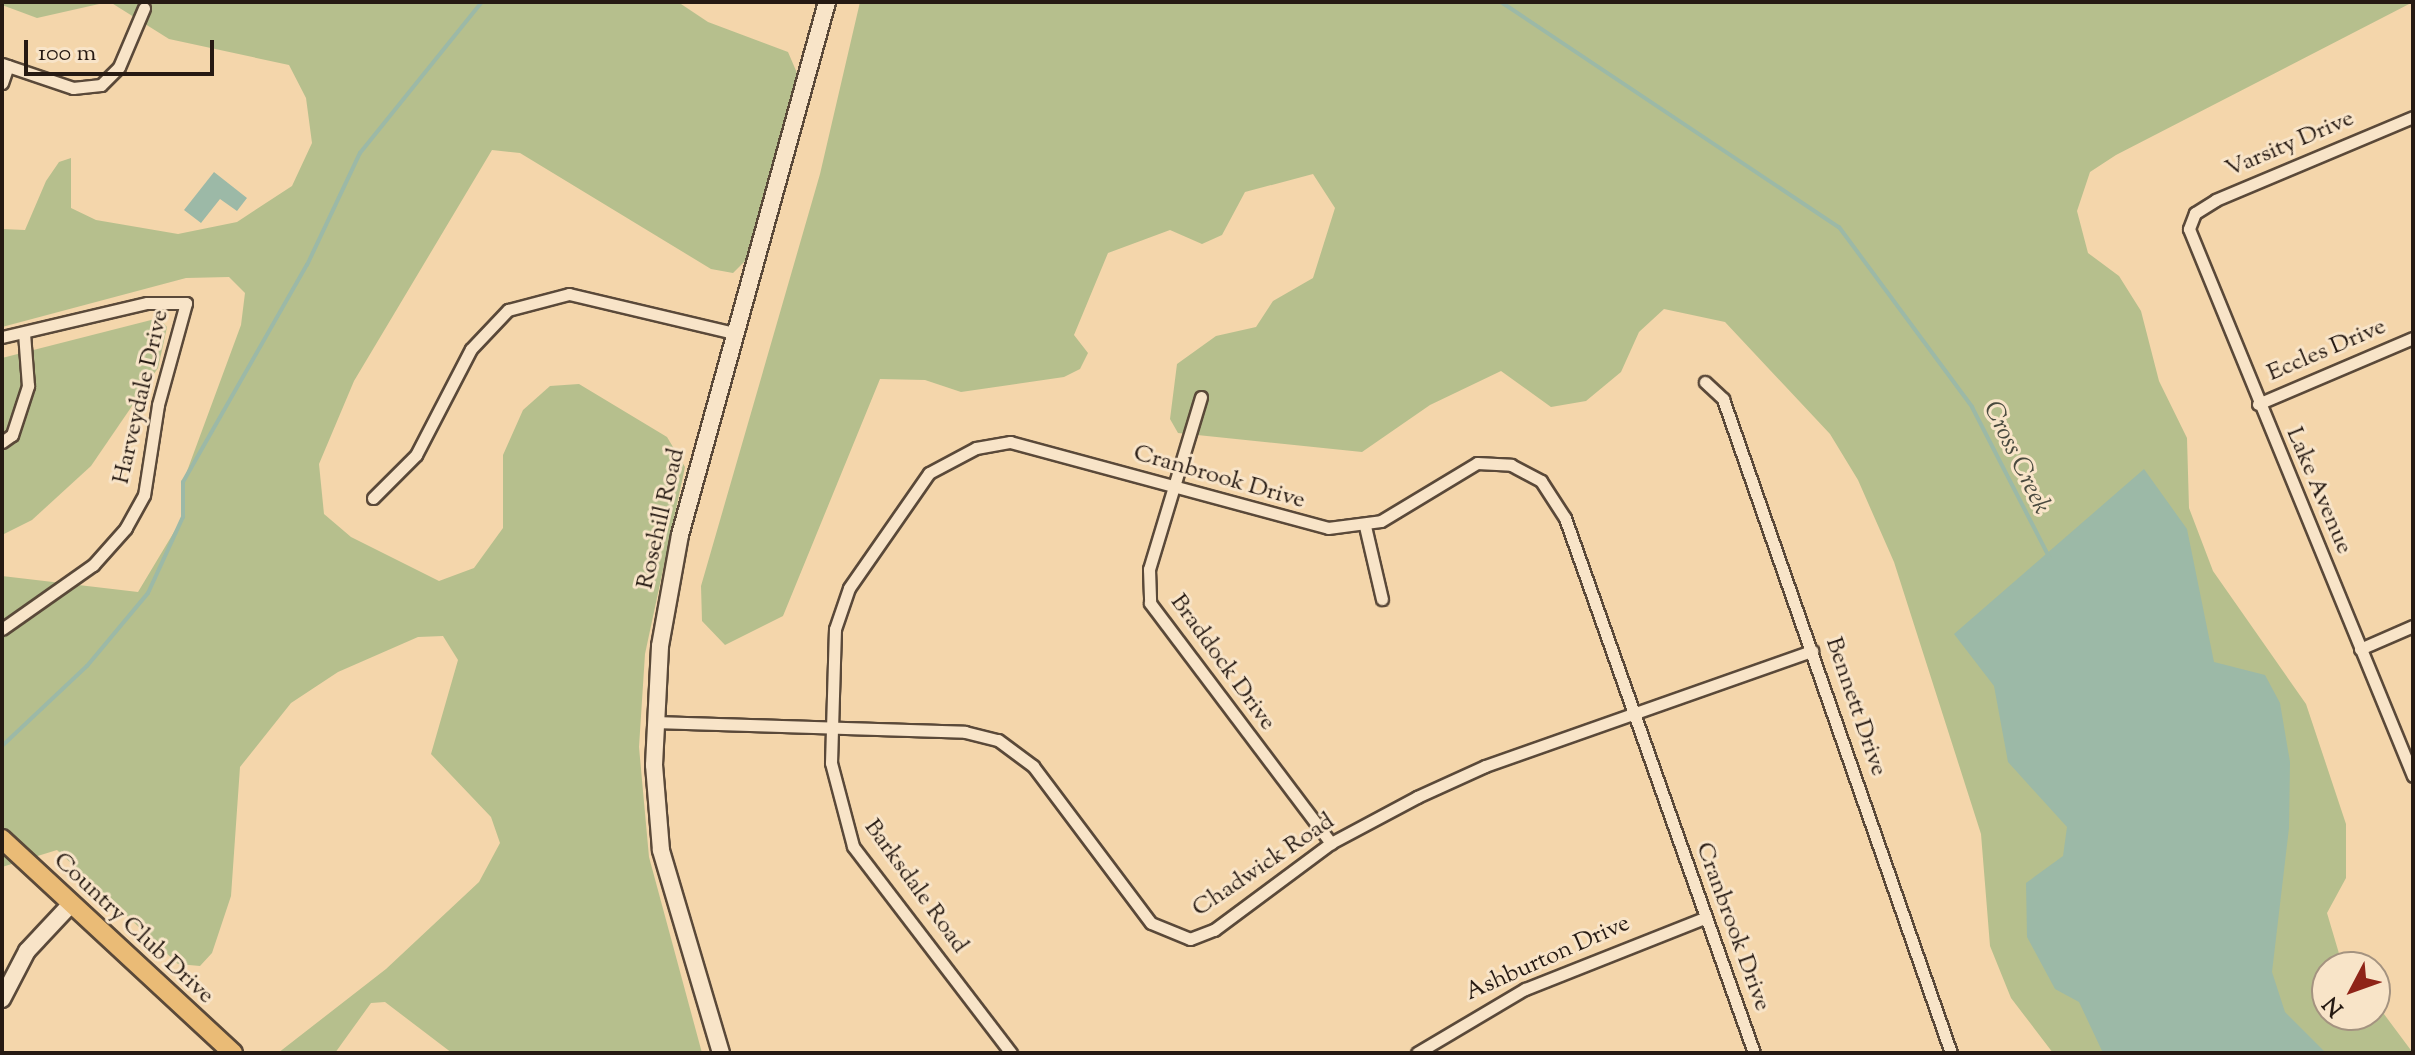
<!DOCTYPE html>
<style>
body{margin:0}
#map{position:relative;width:2415px;height:1055px;overflow:hidden;background:#f4d6ab;font-family:"Sorts Mill Goudy",serif}
div>[style]{position:absolute}
.green>*{inset:0;background:#b6bf8d}
.water>*{inset:0;background:#9cb9a7}
.stream>*{height:4px;margin:-2px;padding:0 2px;transform-origin:2px;border-radius:2px;background:#9cb9a7}
.roads{filter:drop-shadow(2px 0 #5a4939) drop-shadow(-2px 0 #5a4939) drop-shadow(0 2px #5a4939) drop-shadow(0 -2px #5a4939)}
.street>*{height:11px;margin:-5.5px;padding:0 5.5px;transform-origin:5.5px;border-radius:5.5px;background:#f8e4c8}
.secondary>*{height:16px;margin:-8px;padding:0 8px;transform-origin:8px;border-radius:8px;background:#f8e4c8}
.primary>*{height:18px;margin:-9px;padding:0 9px;transform-origin:9px;border-radius:9px;background:#eabb76}
span{translate:-50% -50%;white-space:nowrap;text-align:center;line-height:1.15;-webkit-text-stroke:6px #f8e4c8;paint-order:stroke}
.street-label{font-size:24px;color:#261a13}
.water-label{font-size:26px;color:#494a3f;font-style:italic}
.frame{position:absolute;inset:0;border:4px solid #261a13;pointer-events:none}
.north{position:absolute;left:2311px;top:951px;width:80px;height:80px;box-sizing:border-box;background:#f8e4c8;border:2px solid #a49380;border-radius:50%;rotate:229deg;font-size:22px;font-weight:700;line-height:32px;text-align:center;color:#261a13}
.north::after{content:'';display:block;margin:auto;width:28px;height:36px;background:#8f2418;clip-path:polygon(50% 0,100% 100%,50% 72%,0 100%)}
.scale{position:absolute;left:24px;top:40px;width:190px;height:36px;box-sizing:border-box;border:4px solid #261a13;border-top:0;padding-left:10px;font-size:24px;line-height:28px;white-space:nowrap;color:#261a13;-webkit-text-stroke:6px #f8e4c8;paint-order:stroke}
</style>
<div id="map">
<div class="green">
<div style="clip-path:polygon(108px 2px,37px 18px,2px 5px,2px 2px)"></div>
<div style="clip-path:polygon(110px 2px,678px 2px,708px 22px,788px 52px,797px 73px,747px 259px,733px 273px,711px 269px,520px 153px,492px 150px,354px 381px,319px 464px,324px 514px,351px 537px,439px 581px,474px 568px,503px 528px,503px 455px,523px 410px,550px 386px,579px 384px,667px 437px,685px 467px,645px 654px,639px 747px,649px 857px,702px 1053px,452px 1053px,385px 1002px,371px 1003px,335px 1053px,278px 1053px,386px 969px,479px 882px,500px 843px,491px 817px,431px 754px,458px 660px,443px 636px,418px 637px,338px 672px,291px 703px,240px 767px,231px 896px,212px 953px,200px 966px,178px 964px,57px 850px,2px 867px,2px 576px,138px 592px,183px 517px,183px 482px,241px 325px,245px 293px,229px 277px,186px 278px,2px 327px,2px 229px,25px 230px,46px 181px,59px 162px,71px 158px,71px 208px,96px 220px,178px 234px,237px 222px,292px 186px,312px 143px,306px 98px,289px 65px,169px 39px)"></div>
<div style="clip-path:polygon(860px 2px,2413px 2px,2116px 155px,2090px 172px,2077px 211px,2088px 253px,2119px 276px,2141px 311px,2159px 381px,2187px 438px,2189px 508px,2213px 571px,2306px 704px,2346px 824px,2346px 878px,2327px 913px,2343px 967px,2327px 967px,2327px 1015px,2375px 1015px,2375px 1002px,2413px 1053px,2053px 1053px,2011px 998px,1990px 946px,1981px 834px,1894px 562px,1858px 480px,1830px 434px,1725px 322px,1664px 309px,1639px 332px,1621px 372px,1586px 401px,1551px 407px,1501px 371px,1430px 405px,1362px 452px,1178px 433px,1170px 419px,1177px 364px,1216px 336px,1256px 327px,1273px 301px,1313px 278px,1335px 208px,1313px 174px,1245px 192px,1222px 235px,1202px 244px,1170px 230px,1108px 253px,1074px 335px,1088px 353px,1080px 369px,1064px 377px,961px 392px,925px 380px,880px 379px,783px 616px,725px 645px,702px 621px,701px 586px,820px 174px)"></div>
<div style="clip-path:polygon(159px 318px,167px 327px,158px 368px,91px 466px,32px 520px,2px 535px,2px 358px)"></div>
</div>
<div class="water">
<div style="clip-path:polygon(214px 172px,247px 198px,237px 211px,220px 199px,201px 223px,184px 210px)"></div>
<div style="clip-path:polygon(2144px 469px,2187px 529px,2214px 662px,2265px 675px,2280px 703px,2290px 762px,2289px 828px,2272px 972px,2285px 1012px,2326px 1053px,2103px 1053px,2079px 1002px,2055px 989px,2027px 937px,2026px 883px,2063px 856px,2067px 827px,2008px 762px,1994px 686px,1954px 634px)"></div>
</div>
<div class="stream">
<div style="left:1501px;top:2px;width:406px;rotate:33.7deg"></div>
<div style="left:1839px;top:227px;width:224px;rotate:53.5deg"></div>
<div style="left:1972px;top:407px;width:169px;rotate:62.8deg"></div>
<div style="left:2px;top:746px;width:117px;rotate:-43.3deg"></div>
<div style="left:87px;top:666px;width:95px;rotate:-50.1deg"></div>
<div style="left:148px;top:593px;width:84px;rotate:-65.3deg"></div>
<div style="left:183px;top:517px;width:35px;rotate:-90deg"></div>
<div style="left:183px;top:482px;width:250px;rotate:-60.3deg"></div>
<div style="left:307px;top:265px;width:124px;rotate:-64.7deg"></div>
<div style="left:360px;top:153px;width:194px;rotate:-51.1deg"></div>
</div>
<div class="roads">
<div class="street">
<div style="left:2px;top:64px;width:75px;rotate:18.7deg"></div>
<div style="left:73px;top:88px;width:28px;rotate:-6deg"></div>
<div style="left:101px;top:85px;width:25px;rotate:-45deg"></div>
<div style="left:119px;top:67px;width:64px;rotate:-67deg"></div>
<div style="left:2px;top:83px;width:18px;rotate:-71deg"></div>
<div style="left:2413px;top:117px;width:214px;rotate:157.2deg"></div>
<div style="left:2216px;top:200px;width:25px;rotate:148deg"></div>
<div style="left:2195px;top:213px;width:17px;rotate:111deg"></div>
<div style="left:2189px;top:229px;width:591px;rotate:67.73deg"></div>
<div style="left:2px;top:337px;width:149px;rotate:-13.2deg"></div>
<div style="left:147px;top:303px;width:39px"></div>
<div style="left:186px;top:303px;width:106px;rotate:105.4deg"></div>
<div style="left:158px;top:405px;width:91px;rotate:98.8deg"></div>
<div style="left:144px;top:495px;width:38px;rotate:119deg"></div>
<div style="left:126px;top:528px;width:50px;rotate:131.7deg"></div>
<div style="left:93px;top:565px;width:111px;rotate:144.9deg"></div>
<div style="left:1705px;top:382px;width:25px;rotate:43deg"></div>
<div style="left:1723px;top:399px;width:693px;rotate:70.78deg"></div>
<div style="left:1201px;top:397px;width:180px;rotate:106.8deg"></div>
<div style="left:1149px;top:569px;width:34px;rotate:88deg"></div>
<div style="left:1150px;top:603px;width:301px;rotate:53deg"></div>
<div style="left:2258px;top:404px;width:168px;rotate:-23.1deg"></div>
<div style="left:2px;top:442px;width:12px;rotate:-35deg"></div>
<div style="left:12px;top:435px;width:52px;rotate:-71.9deg"></div>
<div style="left:28px;top:386px;width:53px;rotate:-94.3deg"></div>
<div style="left:373px;top:498px;width:61px;rotate:-45deg"></div>
<div style="left:416px;top:455px;width:119px;rotate:-62.6deg"></div>
<div style="left:471px;top:349px;width:54px;rotate:-46.5deg"></div>
<div style="left:508px;top:310px;width:63px;rotate:-14.7deg"></div>
<div style="left:569px;top:294px;width:170px;rotate:13.3deg"></div>
<div style="left:1365px;top:526px;width:75px;rotate:76.9deg"></div>
<div style="left:2360px;top:649px;width:58px;rotate:-23.5deg"></div>
<div style="left:654px;top:722px;width:311px;rotate:1.8deg"></div>
<div style="left:965px;top:732px;width:34px;rotate:14deg"></div>
<div style="left:998px;top:740px;width:44px;rotate:36.6deg"></div>
<div style="left:1033px;top:766px;width:196px;rotate:53.1deg"></div>
<div style="left:1151px;top:923px;width:42px;rotate:22.3deg"></div>
<div style="left:1190px;top:939px;width:26px;rotate:-21deg"></div>
<div style="left:1214px;top:930px;width:146px;rotate:-36.6deg"></div>
<div style="left:1331px;top:843px;width:98px;rotate:-28.1deg"></div>
<div style="left:1417px;top:797px;width:75px;rotate:-24.5deg"></div>
<div style="left:1485px;top:766px;width:347px;rotate:-19.4deg"></div>
<div style="left:1011px;top:1053px;width:260px;rotate:-127.4deg"></div>
<div style="left:853px;top:846px;width:86px;rotate:-104.8deg"></div>
<div style="left:831px;top:763px;width:134px;rotate:-88.3deg"></div>
<div style="left:835px;top:629px;width:43px;rotate:-71.1deg"></div>
<div style="left:849px;top:588px;width:140px;rotate:-55.2deg"></div>
<div style="left:929px;top:473px;width:53px;rotate:-28deg"></div>
<div style="left:976px;top:448px;width:35px;rotate:-10deg"></div>
<div style="left:1010px;top:442px;width:329px;rotate:15.1deg"></div>
<div style="left:1328px;top:528px;width:53px;rotate:-7.5deg"></div>
<div style="left:1381px;top:521px;width:112px;rotate:-31.1deg"></div>
<div style="left:1477px;top:463px;width:34px;rotate:3deg"></div>
<div style="left:1511px;top:465px;width:34px;rotate:28deg"></div>
<div style="left:1541px;top:481px;width:44px;rotate:57deg"></div>
<div style="left:1565px;top:518px;width:567px;rotate:70.54deg"></div>
<div style="left:1417px;top:1053px;width:126px;rotate:-30.7deg"></div>
<div style="left:1525px;top:989px;width:193px;rotate:-21.6deg"></div>
</div>
<div class="secondary">
<div style="left:2px;top:999px;width:54px;rotate:-62.5deg"></div>
<div style="left:27px;top:951px;width:64px;rotate:-46.9deg"></div>
<div style="left:721px;top:1053px;width:212px;rotate:-106.5deg"></div>
<div style="left:661px;top:850px;width:85px;rotate:-94.7deg"></div>
<div style="left:654px;top:765px;width:119px;rotate:-87.1deg"></div>
<div style="left:660px;top:646px;width:113px;rotate:-79.8deg"></div>
<div style="left:680px;top:535px;width:553px;rotate:-74.58deg"></div>
</div>
<div class="primary">
<div style="left:2px;top:839px;width:315px;rotate:42.8deg"></div>
</div>
</div>
<div class="street-label">
<span style="left:2290px;top:145px;rotate:-23deg">Varsity Drive</span>
<span style="left:2327px;top:351px;rotate:-23deg">Eccles Drive</span>
<span style="left:142px;top:397px;rotate:-77deg">Harveydale Drive</span>
<span style="left:1219px;top:478px;rotate:16deg">Cranbrook Drive</span>
<span style="left:2318px;top:491px;rotate:67deg">Lake Avenue</span>
<span style="left:662px;top:519px;rotate:-77deg">Rosehill Road</span>
<span style="left:1222px;top:663px;rotate:54deg">Braddock Drive</span>
<span style="left:1855px;top:707px;rotate:71deg">Bennett Drive</span>
<span style="left:1264px;top:866px;rotate:-34deg">Chadwick Road</span>
<span style="left:915px;top:887px;rotate:54deg">Barksdale Road</span>
<span style="left:1732px;top:927px;rotate:70deg">Cranbrook Drive</span>
<span style="left:133px;top:929px;rotate:43deg">Country Club Drive</span>
<span style="left:1548px;top:959px;rotate:-24deg">Ashburton Drive</span>
</div>
<div class="water-label">
<span style="left:2016px;top:458px;rotate:64deg">Cross Creek</span>
</div>
<div class="frame"></div>
<div class="north">N</div>
<div class="scale">100 m</div>
</div>
